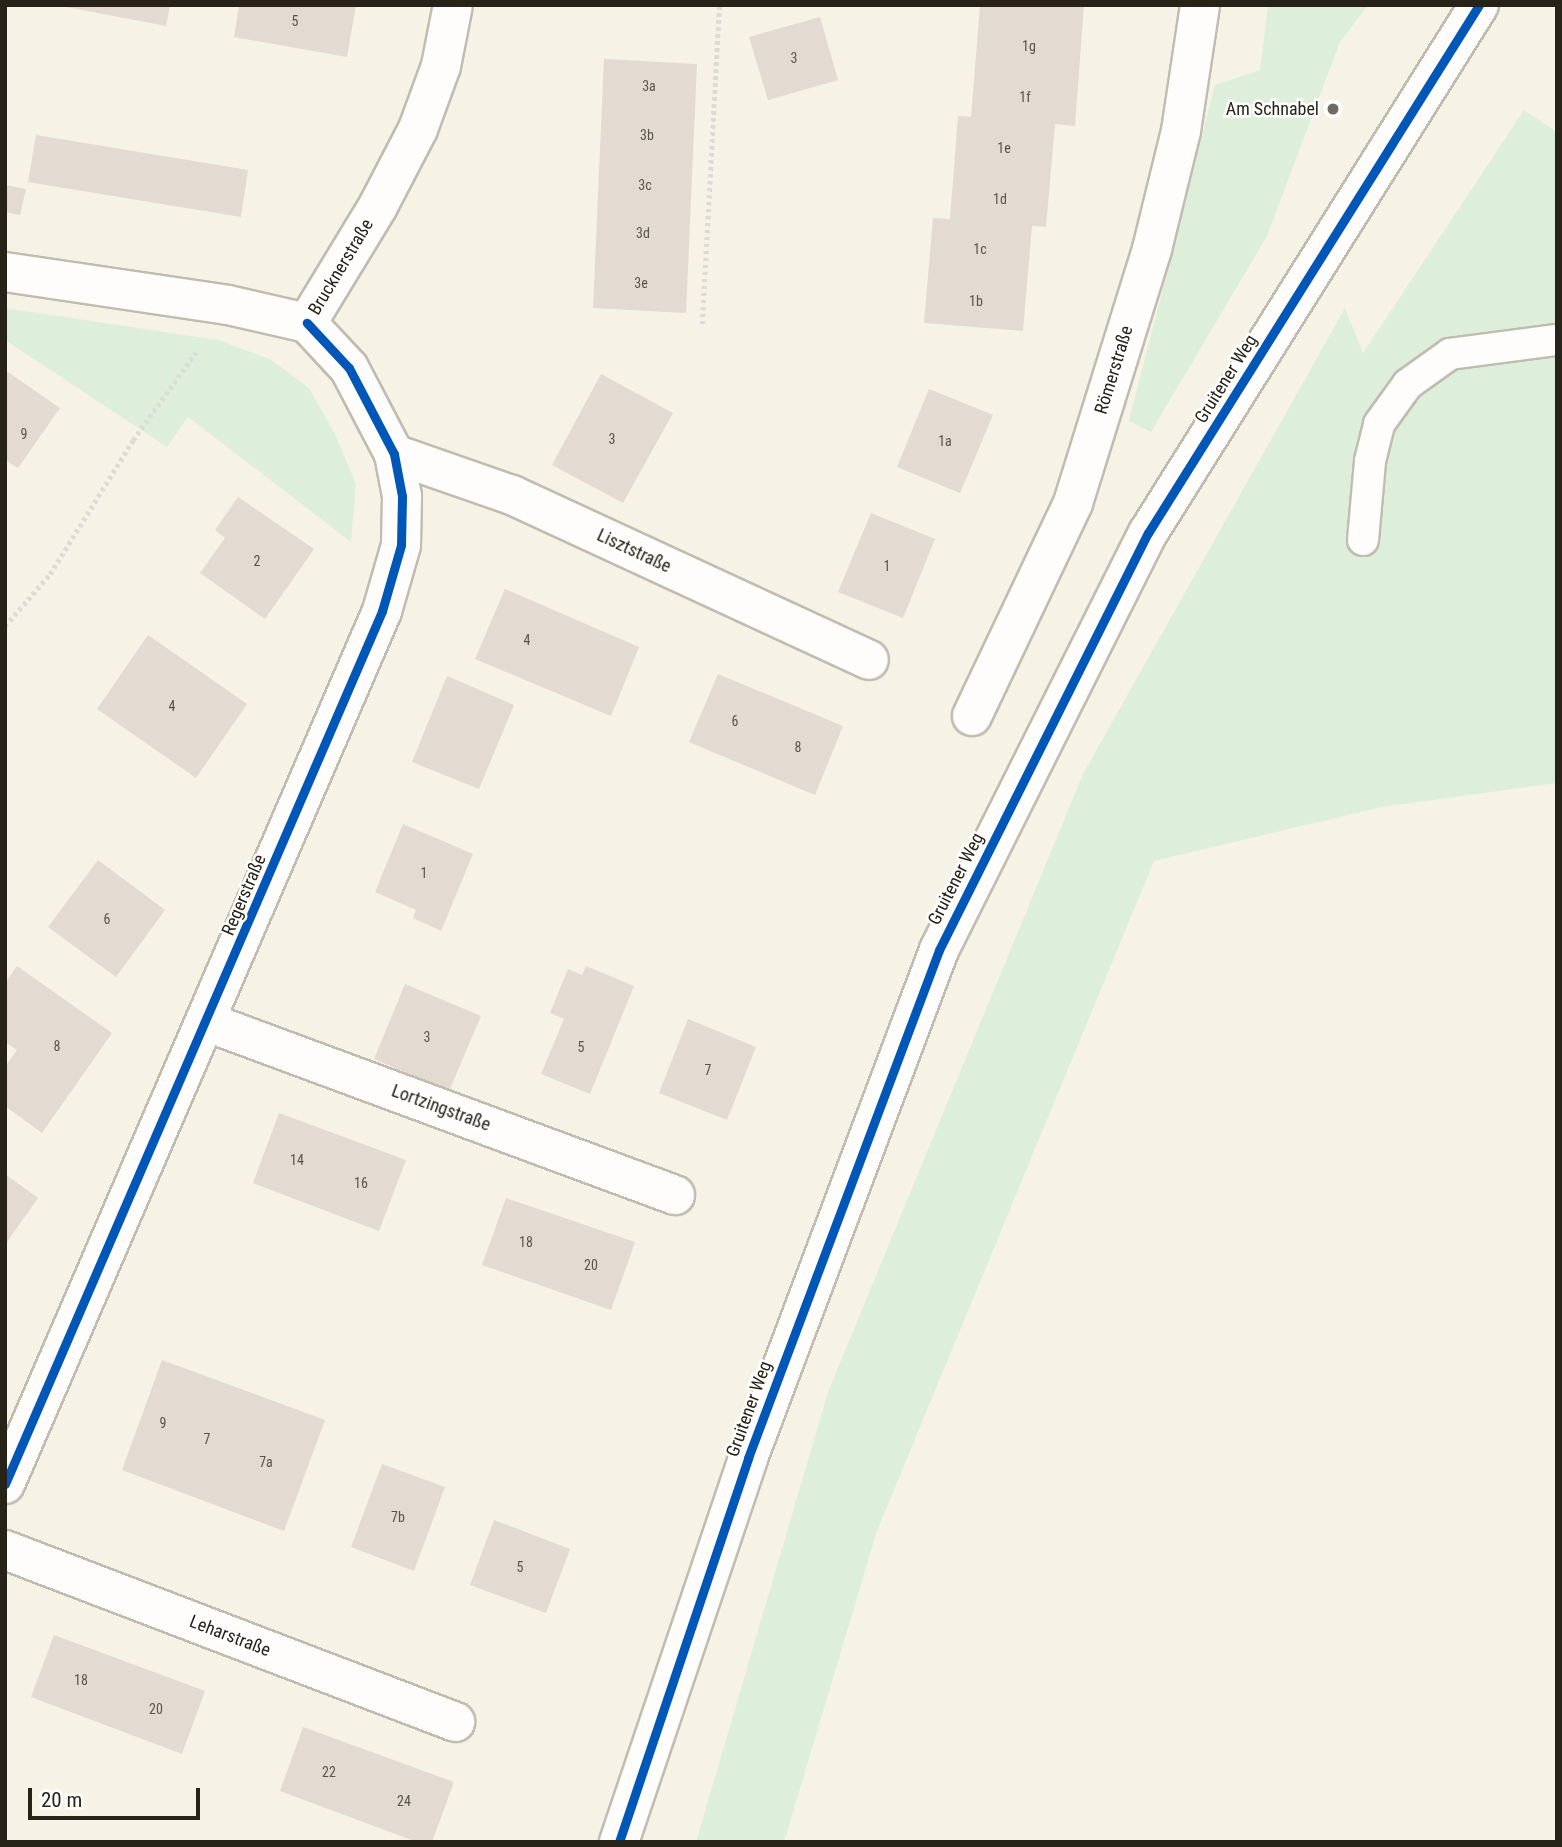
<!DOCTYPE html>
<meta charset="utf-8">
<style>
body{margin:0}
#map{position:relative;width:1562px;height:1847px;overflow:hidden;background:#f6f2e5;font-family:"Roboto Condensed",sans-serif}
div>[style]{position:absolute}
.green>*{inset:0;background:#ddefdb}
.building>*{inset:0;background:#e3dad2}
.path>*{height:4.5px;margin-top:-2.25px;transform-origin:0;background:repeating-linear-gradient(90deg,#dcdbd7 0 3.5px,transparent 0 7px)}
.roads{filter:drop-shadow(2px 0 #c0bcb0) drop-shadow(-2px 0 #c0bcb0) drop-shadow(0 2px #c0bcb0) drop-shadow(0 -2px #c0bcb0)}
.service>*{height:30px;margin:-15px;padding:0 15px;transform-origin:15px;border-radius:15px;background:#fefdfb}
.minor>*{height:38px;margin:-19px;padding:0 19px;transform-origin:19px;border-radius:19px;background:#fefdfb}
.tertiary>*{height:38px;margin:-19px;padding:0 19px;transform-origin:19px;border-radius:19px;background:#fefdfb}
.cycleway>*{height:9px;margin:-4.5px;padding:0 4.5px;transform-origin:4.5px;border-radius:4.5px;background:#0057b8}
.dots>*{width:19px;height:19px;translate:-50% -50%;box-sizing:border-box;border:4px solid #fff;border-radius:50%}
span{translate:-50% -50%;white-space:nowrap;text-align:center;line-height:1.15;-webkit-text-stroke:5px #fff;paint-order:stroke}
.number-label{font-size:14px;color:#59544a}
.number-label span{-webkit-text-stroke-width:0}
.poi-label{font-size:18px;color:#272318}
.right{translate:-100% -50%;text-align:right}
.street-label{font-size:18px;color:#272318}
.frame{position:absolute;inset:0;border:7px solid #272318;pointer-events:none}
.scale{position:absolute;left:28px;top:1788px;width:172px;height:32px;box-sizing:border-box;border:4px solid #272318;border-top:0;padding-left:9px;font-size:21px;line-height:24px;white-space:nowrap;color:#272318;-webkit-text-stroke:5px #fff;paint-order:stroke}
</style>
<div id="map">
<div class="green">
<div style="clip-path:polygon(1268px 5px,1368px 5px,1340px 42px,1267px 236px,1151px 432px,1129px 421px,1215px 85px,1260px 70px)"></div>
<div style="clip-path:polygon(1524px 110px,1557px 132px,1557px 783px,1382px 807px,1154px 861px,877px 1531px,784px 1842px,696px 1842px,828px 1392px,1083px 774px,1345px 308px,1363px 353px)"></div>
<div style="clip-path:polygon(5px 308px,218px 340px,270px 359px,309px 388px,336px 436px,356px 484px,351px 542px,188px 417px,167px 447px,5px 340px)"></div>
</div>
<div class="building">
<div style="clip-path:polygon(56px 5px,170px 5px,166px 26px)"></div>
<div style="clip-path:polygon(239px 5px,356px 5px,347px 57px,234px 37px)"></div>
<div style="clip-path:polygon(980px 5px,1084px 5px,1075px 126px,1055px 124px,1046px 227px,1032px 226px,1023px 331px,924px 323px,933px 218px,950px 219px,958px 116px,971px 117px)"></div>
<div style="clip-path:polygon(820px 17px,838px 80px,768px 100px,749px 37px)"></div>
<div style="clip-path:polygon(604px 59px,697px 64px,686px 313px,593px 308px)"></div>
<div style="clip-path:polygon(36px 135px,248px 170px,241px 217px,28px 182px)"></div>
<div style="clip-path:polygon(5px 185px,26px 189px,20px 215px,5px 212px)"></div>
<div style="clip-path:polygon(5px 370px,60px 408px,18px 468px,5px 460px)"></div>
<div style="clip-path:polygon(601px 374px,673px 413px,623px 503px,552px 465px)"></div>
<div style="clip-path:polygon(929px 389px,993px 415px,960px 493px,897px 467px)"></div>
<div style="clip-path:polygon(238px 497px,314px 549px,265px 619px,200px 573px,225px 538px,215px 530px)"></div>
<div style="clip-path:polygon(871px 513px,935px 539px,903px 618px,838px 592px)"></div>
<div style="clip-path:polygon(505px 589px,639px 647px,611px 716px,475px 659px)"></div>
<div style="clip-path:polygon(148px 635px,247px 704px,196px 778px,97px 709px)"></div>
<div style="clip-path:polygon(718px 674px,843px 726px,815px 795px,689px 742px)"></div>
<div style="clip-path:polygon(447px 676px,514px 705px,479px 789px,412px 762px)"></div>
<div style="clip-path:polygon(403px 824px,473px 854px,441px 931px,413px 918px,416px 910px,375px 892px)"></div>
<div style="clip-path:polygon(98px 860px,165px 910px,116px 977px,48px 927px)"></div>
<div style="clip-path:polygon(17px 966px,112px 1033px,42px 1133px,5px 1106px,5px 1067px,17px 1050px,5px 1042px,5px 983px)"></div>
<div style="clip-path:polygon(586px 966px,634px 986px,590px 1094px,541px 1074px,564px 1019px,550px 1013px,568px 969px,582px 975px)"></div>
<div style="clip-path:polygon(405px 984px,481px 1016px,449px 1091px,374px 1059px)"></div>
<div style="clip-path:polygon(688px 1019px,756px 1047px,727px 1120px,659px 1093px)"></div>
<div style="clip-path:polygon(279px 1113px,406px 1160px,379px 1231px,253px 1183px)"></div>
<div style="clip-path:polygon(5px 1174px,38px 1198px,5px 1245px)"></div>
<div style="clip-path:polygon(506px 1198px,635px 1242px,611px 1310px,482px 1265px)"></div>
<div style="clip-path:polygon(162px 1360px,325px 1420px,284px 1531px,122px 1470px)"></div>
<div style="clip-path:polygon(382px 1464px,445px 1487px,414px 1571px,351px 1547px)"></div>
<div style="clip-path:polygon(494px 1520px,570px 1549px,546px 1613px,470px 1585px)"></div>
<div style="clip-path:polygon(54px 1635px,205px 1691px,182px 1754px,31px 1697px)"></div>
<div style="clip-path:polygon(303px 1727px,454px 1782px,432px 1842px,417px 1842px,280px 1791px)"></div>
</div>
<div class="path">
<div style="left:702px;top:324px;width:319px;rotate:-86.9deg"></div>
<div style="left:5px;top:626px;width:69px;rotate:-49.1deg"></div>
<div style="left:50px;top:574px;width:158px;rotate:-58.2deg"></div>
<div style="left:133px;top:440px;width:108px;rotate:-54.4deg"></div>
</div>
<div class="roads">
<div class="service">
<div style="left:1363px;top:540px;width:79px;rotate:-84.9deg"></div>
<div style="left:1370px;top:461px;width:38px;rotate:-76deg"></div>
<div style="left:1379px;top:424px;width:49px;rotate:-54.1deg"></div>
<div style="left:1408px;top:384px;width:52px;rotate:-35.5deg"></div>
<div style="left:1450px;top:354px;width:108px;rotate:-7.5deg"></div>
</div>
<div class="minor">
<div style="left:5px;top:272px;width:225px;rotate:8.4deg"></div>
<div style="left:228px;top:305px;width:81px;rotate:12.8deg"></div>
<div style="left:307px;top:323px;width:137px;rotate:-58.7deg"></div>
<div style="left:378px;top:206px;width:87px;rotate:-62.5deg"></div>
<div style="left:418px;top:129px;width:67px;rotate:-69.9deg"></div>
<div style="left:441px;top:66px;width:62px;rotate:-78.9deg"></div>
<div style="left:394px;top:454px;width:125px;rotate:19.2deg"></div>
<div style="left:512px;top:495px;width:393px;rotate:24.8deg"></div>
<div style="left:972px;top:716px;width:236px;rotate:-64.6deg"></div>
<div style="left:1073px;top:503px;width:266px;rotate:-72.7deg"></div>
<div style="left:1152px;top:249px;width:122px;rotate:-76.2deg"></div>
<div style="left:1181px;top:131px;width:127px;rotate:-81.4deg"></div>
<div style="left:207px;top:1022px;width:499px;rotate:20.3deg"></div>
<div style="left:5px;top:1484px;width:951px;rotate:-66.64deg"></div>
<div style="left:382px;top:611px;width:69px;rotate:-73.9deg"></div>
<div style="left:401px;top:545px;width:49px;rotate:-88.8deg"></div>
<div style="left:402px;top:496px;width:43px;rotate:-100.8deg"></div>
<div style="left:394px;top:454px;width:97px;rotate:-117.6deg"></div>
<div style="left:349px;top:368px;width:62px;rotate:-133deg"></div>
<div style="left:5px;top:1550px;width:482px;rotate:20.9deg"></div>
</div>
<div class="tertiary">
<div style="left:619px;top:1842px;width:405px;rotate:-71.4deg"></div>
<div style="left:748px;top:1458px;width:543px;rotate:-69.39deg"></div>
<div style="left:939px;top:950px;width:466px;rotate:-63.4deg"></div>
<div style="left:1148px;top:533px;width:623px;rotate:-57.92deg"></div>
</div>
</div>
<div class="cycleway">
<div style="left:5px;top:1484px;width:951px;rotate:-66.64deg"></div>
<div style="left:382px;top:611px;width:69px;rotate:-73.9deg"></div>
<div style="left:401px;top:545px;width:49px;rotate:-88.8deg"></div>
<div style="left:402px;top:496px;width:43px;rotate:-100.8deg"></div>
<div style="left:394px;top:454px;width:97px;rotate:-117.6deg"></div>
<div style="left:349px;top:368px;width:62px;rotate:-133deg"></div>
<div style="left:619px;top:1842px;width:405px;rotate:-71.4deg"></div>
<div style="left:748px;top:1458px;width:543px;rotate:-69.39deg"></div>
<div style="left:939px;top:950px;width:466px;rotate:-63.4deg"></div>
<div style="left:1148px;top:533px;width:623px;rotate:-57.92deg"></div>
</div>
<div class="dots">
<div style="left:1333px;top:109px;background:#6f6b60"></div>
</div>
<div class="number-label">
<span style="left:295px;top:21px">5</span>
<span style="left:1029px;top:46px">1g</span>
<span style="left:794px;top:58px">3</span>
<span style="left:649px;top:86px">3a</span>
<span style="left:1025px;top:97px">1f</span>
<span style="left:647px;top:135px">3b</span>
<span style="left:1004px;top:148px">1e</span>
<span style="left:645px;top:185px">3c</span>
<span style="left:1000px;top:199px">1d</span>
<span style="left:643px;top:233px">3d</span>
<span style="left:980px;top:249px">1c</span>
<span style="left:641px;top:283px">3e</span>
<span style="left:976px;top:301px">1b</span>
<span style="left:24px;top:434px">9</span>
<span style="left:612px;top:439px">3</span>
<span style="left:945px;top:441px">1a</span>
<span style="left:257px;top:561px">2</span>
<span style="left:887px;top:566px">1</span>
<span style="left:527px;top:640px">4</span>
<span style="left:172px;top:706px">4</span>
<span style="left:735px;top:721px">6</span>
<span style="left:798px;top:747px">8</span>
<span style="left:424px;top:873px">1</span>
<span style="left:107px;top:919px">6</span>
<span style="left:427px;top:1037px">3</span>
<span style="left:57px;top:1046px">8</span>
<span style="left:581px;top:1047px">5</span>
<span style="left:708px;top:1070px">7</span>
<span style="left:297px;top:1160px">14</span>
<span style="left:361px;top:1183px">16</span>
<span style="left:526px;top:1242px">18</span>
<span style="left:591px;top:1265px">20</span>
<span style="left:163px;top:1423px">9</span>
<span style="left:207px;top:1439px">7</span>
<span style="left:266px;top:1462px">7a</span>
<span style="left:398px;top:1517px">7b</span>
<span style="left:520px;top:1567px">5</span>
<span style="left:81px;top:1680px">18</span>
<span style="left:156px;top:1709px">20</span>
<span style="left:329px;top:1772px">22</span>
<span style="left:404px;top:1801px">24</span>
</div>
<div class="poi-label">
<span class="right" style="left:1319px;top:109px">Am Schnabel</span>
</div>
<div class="street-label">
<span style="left:341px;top:267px;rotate:-59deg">Brucknerstraße</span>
<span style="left:1114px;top:370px;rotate:-73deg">Römerstraße</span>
<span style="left:1226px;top:379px;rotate:-58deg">Gruitener Weg</span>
<span style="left:634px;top:551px;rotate:25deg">Lisztstraße</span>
<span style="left:956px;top:879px;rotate:-63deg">Gruitener Weg</span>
<span style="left:244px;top:895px;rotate:-67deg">Regerstraße</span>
<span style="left:441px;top:1108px;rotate:20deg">Lortzingstraße</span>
<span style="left:749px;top:1409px;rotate:-70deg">Gruitener Weg</span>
<span style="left:230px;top:1636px;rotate:21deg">Leharstraße</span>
</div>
<div class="frame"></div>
<div class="scale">20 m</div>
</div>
